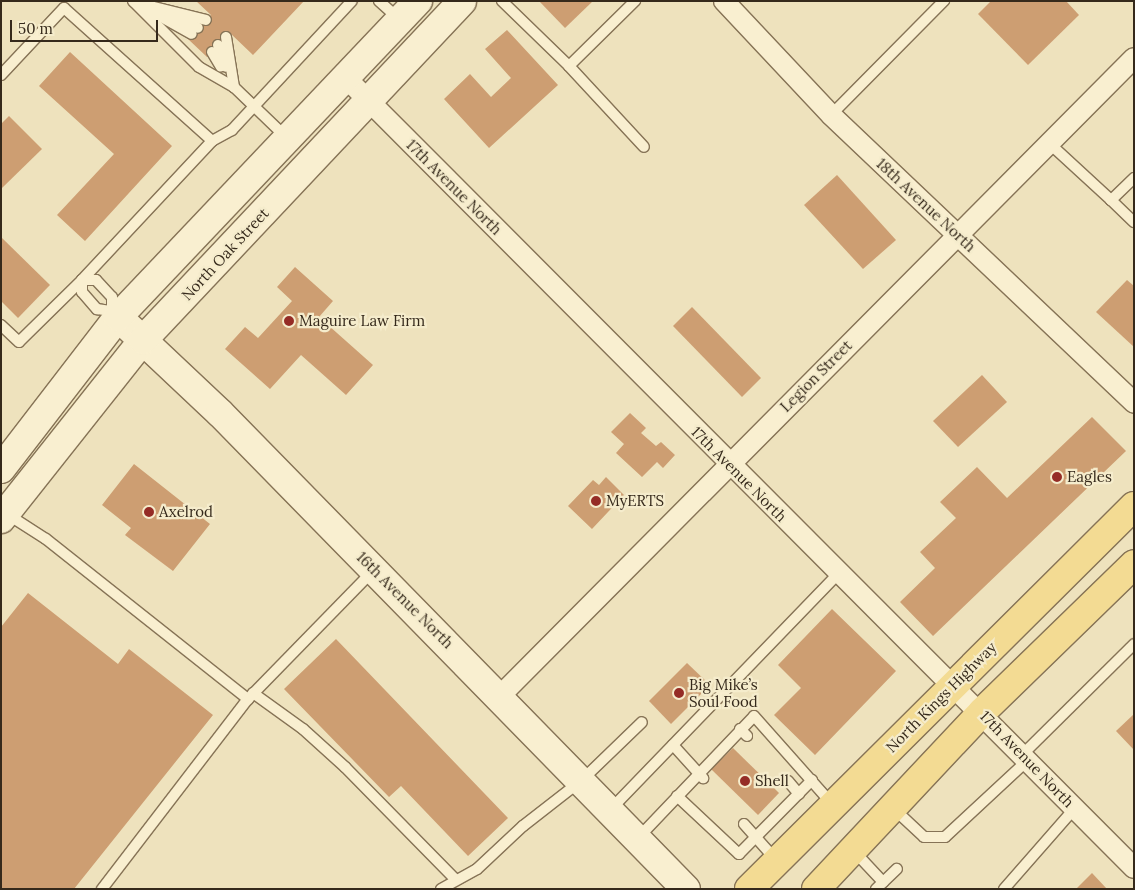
<!DOCTYPE html>
<meta charset="utf-8">
<style>
body{margin:0}
#map{position:relative;width:1135px;height:890px;overflow:hidden;background:#eee2bd;font-family:Lora,serif}
div>[style]{position:absolute}
.building>*{inset:0;background:#cd9e72}
.roads{filter:drop-shadow(1px 0 #867356) drop-shadow(-1px 0 #867356) drop-shadow(0 1px #867356) drop-shadow(0 -1px #867356)}
.lane>*{height:10px;margin:-5px;padding:0 5px;transform-origin:5px;border-radius:5px;background:#f9efd0}
.street>*{height:20px;margin:-10px;padding:0 10px;transform-origin:10px;border-radius:10px;background:#f9efd0}
.secondary>*{height:28px;margin:-14px;padding:0 14px;transform-origin:14px;border-radius:14px;background:#f9efd0}
.primary>*{height:28px;margin:-14px;padding:0 14px;transform-origin:14px;border-radius:14px;background:#f3db93}
.dots>*{width:14px;height:14px;translate:-50% -50%;box-sizing:border-box;border:2px solid #f5eccc;border-radius:50%}
span{translate:-50% -50%;white-space:nowrap;text-align:center;line-height:1.15;-webkit-text-stroke:4.5px #f5eccc;paint-order:stroke}
.street-label{font-size:15px;color:#35291b}
.poi-label{font-size:15px;color:#35291b}
.left{translate:0 -50%;text-align:left}
.frame{position:absolute;inset:0;border:2px solid #35291b;pointer-events:none}
.scale{position:absolute;left:10px;top:20px;width:148px;height:22px;box-sizing:border-box;border:2px solid #35291b;border-top:0;padding-left:6px;font-size:15px;line-height:18px;white-space:nowrap;color:#35291b;-webkit-text-stroke:4px #f5eccc;paint-order:stroke}
</style>
<div id="map">
<div class="building">
<div style="clip-path:polygon(196px 1px,304px 1px,253px 55px,230px 33px,207px 57px,188px 39px,211px 15px)"></div>
<div style="clip-path:polygon(539px 1px,593px 1px,565px 28px)"></div>
<div style="clip-path:polygon(991px 1px,1066px 1px,1079px 15px,1028px 65px,978px 14px)"></div>
<div style="clip-path:polygon(507px 30px,558px 85px,489px 148px,444px 99px,470px 74px,491px 97px,511px 78px,485px 49px)"></div>
<div style="clip-path:polygon(70px 52px,172px 146px,85px 241px,57px 215px,114px 154px,39px 86px)"></div>
<div style="clip-path:polygon(9px 116px,42px 149px,1px 189px,1px 124px)"></div>
<div style="clip-path:polygon(837px 175px,896px 240px,863px 269px,804px 205px)"></div>
<div style="clip-path:polygon(1px 237px,50px 285px,18px 318px,1px 301px)"></div>
<div style="clip-path:polygon(295px 267px,333px 301px,319px 317px,373px 365px,346px 395px,301px 355px,270px 389px,225px 349px,245px 327px,258px 338px,292px 301px,277px 287px)"></div>
<div style="clip-path:polygon(1127px 280px,1134px 286px,1134px 347px,1096px 312px)"></div>
<div style="clip-path:polygon(692px 307px,761px 378px,742px 397px,673px 326px)"></div>
<div style="clip-path:polygon(982px 375px,1007px 402px,958px 447px,933px 421px)"></div>
<div style="clip-path:polygon(630px 413px,646px 428px,641px 433px,656px 446px,661px 442px,675px 455px,663px 468px,657px 462px,642px 477px,616px 453px,624px 444px,611px 432px)"></div>
<div style="clip-path:polygon(1092px 417px,1126px 451px,933px 636px,900px 602px,935px 568px,920px 552px,956px 518px,940px 502px,977px 467px,1007px 498px)"></div>
<div style="clip-path:polygon(134px 464px,210px 524px,173px 571px,125px 535px,131px 528px,102px 505px)"></div>
<div style="clip-path:polygon(606px 477px,624px 495px,592px 529px,568px 506px,593px 480px,599px 485px)"></div>
<div style="clip-path:polygon(28px 593px,118px 664px,129px 649px,213px 715px,74px 889px,1px 889px,1px 627px)"></div>
<div style="clip-path:polygon(832px 609px,896px 671px,815px 755px,774px 715px,801px 688px,778px 665px)"></div>
<div style="clip-path:polygon(336px 639px,508px 818px,468px 856px,401px 786px,389px 797px,284px 689px)"></div>
<div style="clip-path:polygon(687px 663px,710px 685px,671px 724px,649px 701px)"></div>
<div style="clip-path:polygon(1134px 714px,1134px 750px,1116px 731px)"></div>
<div style="clip-path:polygon(733px 748px,779px 793px,758px 815px,711px 769px)"></div>
<div style="clip-path:polygon(1092px 873px,1107px 889px,1076px 889px)"></div>
</div>
<div class="roads">
<div class="lane">
<div style="left:133px;top:1px;width:93px;rotate:45deg"></div>
<div style="left:199px;top:67px;width:40px;rotate:29.7deg"></div>
<div style="left:234px;top:87px;width:74px;rotate:43.9deg"></div>
<div style="left:379px;top:1px;width:27px;rotate:42deg"></div>
<div style="left:502px;top:1px;width:93px;rotate:44.1deg"></div>
<div style="left:569px;top:66px;width:110px;rotate:47.2deg"></div>
<div style="left:134px;top:2px;width:74px;rotate:14deg"></div>
<div style="left:147px;top:9px;width:51px;rotate:29.1deg"></div>
<div style="left:169px;top:16px;width:31px;rotate:22deg"></div>
<div style="left:226px;top:37px;width:51px;rotate:80.9deg"></div>
<div style="left:218px;top:45px;width:23px;rotate:70deg"></div>
<div style="left:212px;top:52px;width:17px;rotate:59deg"></div>
<div style="left:569px;top:66px;width:93px;rotate:-44.6deg"></div>
<div style="left:1px;top:75px;width:92px;rotate:-46.8deg"></div>
<div style="left:64px;top:8px;width:199px;rotate:41.9deg"></div>
<div style="left:212px;top:141px;width:190px;rotate:133.1deg"></div>
<div style="left:82px;top:280px;width:88px;rotate:135.5deg"></div>
<div style="left:19px;top:342px;width:25px;rotate:-137deg"></div>
<div style="left:831px;top:115px;width:161px;rotate:-45.3deg"></div>
<div style="left:212px;top:141px;width:23px;rotate:-29deg"></div>
<div style="left:232px;top:130px;width:176px;rotate:-47.1deg"></div>
<div style="left:1049px;top:143px;width:84px;rotate:42.6deg"></div>
<div style="left:1134px;top:178px;width:32px;rotate:136deg"></div>
<div style="left:1111px;top:200px;width:32px;rotate:44deg"></div>
<div style="left:82px;top:280px;width:12px;rotate:90deg"></div>
<div style="left:82px;top:292px;width:23px;rotate:49deg"></div>
<div style="left:97px;top:309px;width:15px;rotate:8deg"></div>
<div style="left:112px;top:311px;width:6px;rotate:45deg"></div>
<div style="left:82px;top:280px;width:14px"></div>
<div style="left:96px;top:280px;width:23px;rotate:47deg"></div>
<div style="left:112px;top:297px;width:14px;rotate:90deg"></div>
<div style="left:7px;top:514px;width:46px;rotate:32.7deg"></div>
<div style="left:46px;top:539px;width:258px;rotate:38.4deg"></div>
<div style="left:253px;top:693px;width:62px;rotate:35.8deg"></div>
<div style="left:303px;top:729px;width:57px;rotate:42.1deg"></div>
<div style="left:345px;top:767px;width:158px;rotate:45.5deg"></div>
<div style="left:740px;top:729px;width:10px;rotate:45deg"></div>
<div style="left:673px;top:745px;width:45px;rotate:47.7deg"></div>
<div style="left:1023px;top:754px;width:156px;rotate:-44.7deg"></div>
<div style="left:788px;top:781px;width:17px;rotate:50deg"></div>
<div style="left:677px;top:796px;width:85px;rotate:43.1deg"></div>
<div style="left:739px;top:854px;width:104px;rotate:-45.4deg"></div>
<div style="left:893px;top:808px;width:42px;rotate:43.1deg"></div>
<div style="left:924px;top:837px;width:21px"></div>
<div style="left:945px;top:837px;width:113px;rotate:-42.9deg"></div>
<div style="left:611px;top:809px;width:328px;rotate:-46deg"></div>
<div style="left:744px;top:824px;width:50px;rotate:48.3deg"></div>
<div style="left:638px;top:838px;width:168px;rotate:-46.4deg"></div>
<div style="left:754px;top:716px;width:119px;rotate:48.4deg"></div>
<div style="left:853px;top:850px;width:44px;rotate:46.8deg"></div>
<div style="left:102px;top:889px;width:240px;rotate:-52.5deg"></div>
<div style="left:248px;top:699px;width:180px;rotate:-45.7deg"></div>
<div style="left:441px;top:889px;width:41px;rotate:-29.1deg"></div>
<div style="left:477px;top:869px;width:63px;rotate:-43.1deg"></div>
<div style="left:523px;top:826px;width:75px;rotate:-37.9deg"></div>
<div style="left:582px;top:780px;width:83px;rotate:-44deg"></div>
<div style="left:876px;top:889px;width:29px;rotate:-44deg"></div>
<div style="left:1004px;top:889px;width:108px;rotate:-48.8deg"></div>
</div>
<div class="street">
<div style="left:724px;top:1px;width:156px;rotate:46.8deg"></div>
<div style="left:831px;top:115px;width:418px;rotate:43.5deg"></div>
<div style="left:346px;top:78px;width:1116px;rotate:45.07deg"></div>
<div style="left:500px;top:696px;width:899px;rotate:-45.18deg"></div>
</div>
<div class="secondary">
<div style="left:118px;top:317px;width:140px;rotate:43.3deg"></div>
<div style="left:220px;top:413px;width:666px;rotate:45.61deg"></div>
<div style="left:1px;top:469px;width:192px;rotate:-52.4deg"></div>
<div style="left:118px;top:317px;width:436px;rotate:-46.5deg"></div>
<div style="left:1px;top:519px;width:228px;rotate:-51.6deg"></div>
<div style="left:143px;top:340px;width:465px;rotate:-46.7deg"></div>
</div>
<div class="primary">
<div style="left:749px;top:889px;width:543px;rotate:-44.85deg"></div>
<div style="left:816px;top:889px;width:243px;rotate:-46.8deg"></div>
<div style="left:982px;top:712px;width:212px;rotate:-44.2deg"></div>
</div>
</div>
<div class="dots">
<div style="left:289px;top:321px;background:#952c26"></div>
<div style="left:1057px;top:477px;background:#952c26"></div>
<div style="left:596px;top:501px;background:#952c26"></div>
<div style="left:149px;top:512px;background:#952c26"></div>
<div style="left:679px;top:693px;background:#952c26"></div>
<div style="left:745px;top:781px;background:#952c26"></div>
</div>
<div class="street-label">
<span style="left:454px;top:187px;rotate:45deg">17th Avenue North</span>
<span style="left:926px;top:205px;rotate:43deg">18th Avenue North</span>
<span style="left:225px;top:254px;rotate:-47deg">North Oak Street</span>
<span style="left:816px;top:376px;rotate:-45deg">Legion Street</span>
<span style="left:739px;top:474px;rotate:45deg">17th Avenue North</span>
<span style="left:405px;top:600px;rotate:45deg">16th Avenue North</span>
<span style="left:941px;top:697px;rotate:-45deg">North Kings Highway</span>
<span style="left:1027px;top:759px;rotate:46deg">17th Avenue North</span>
</div>
<div class="poi-label">
<span class="left" style="left:299px;top:321px">Maguire Law Firm</span>
<span class="left" style="left:1067px;top:477px">Eagles</span>
<span class="left" style="left:606px;top:501px">MyERTS</span>
<span class="left" style="left:159px;top:512px">Axelrod</span>
<span class="left" style="left:689px;top:693px">Big Mike’s<br>Soul Food</span>
<span class="left" style="left:755px;top:781px">Shell</span>
</div>
<div class="frame"></div>
<div class="scale">50 m</div>
</div>
